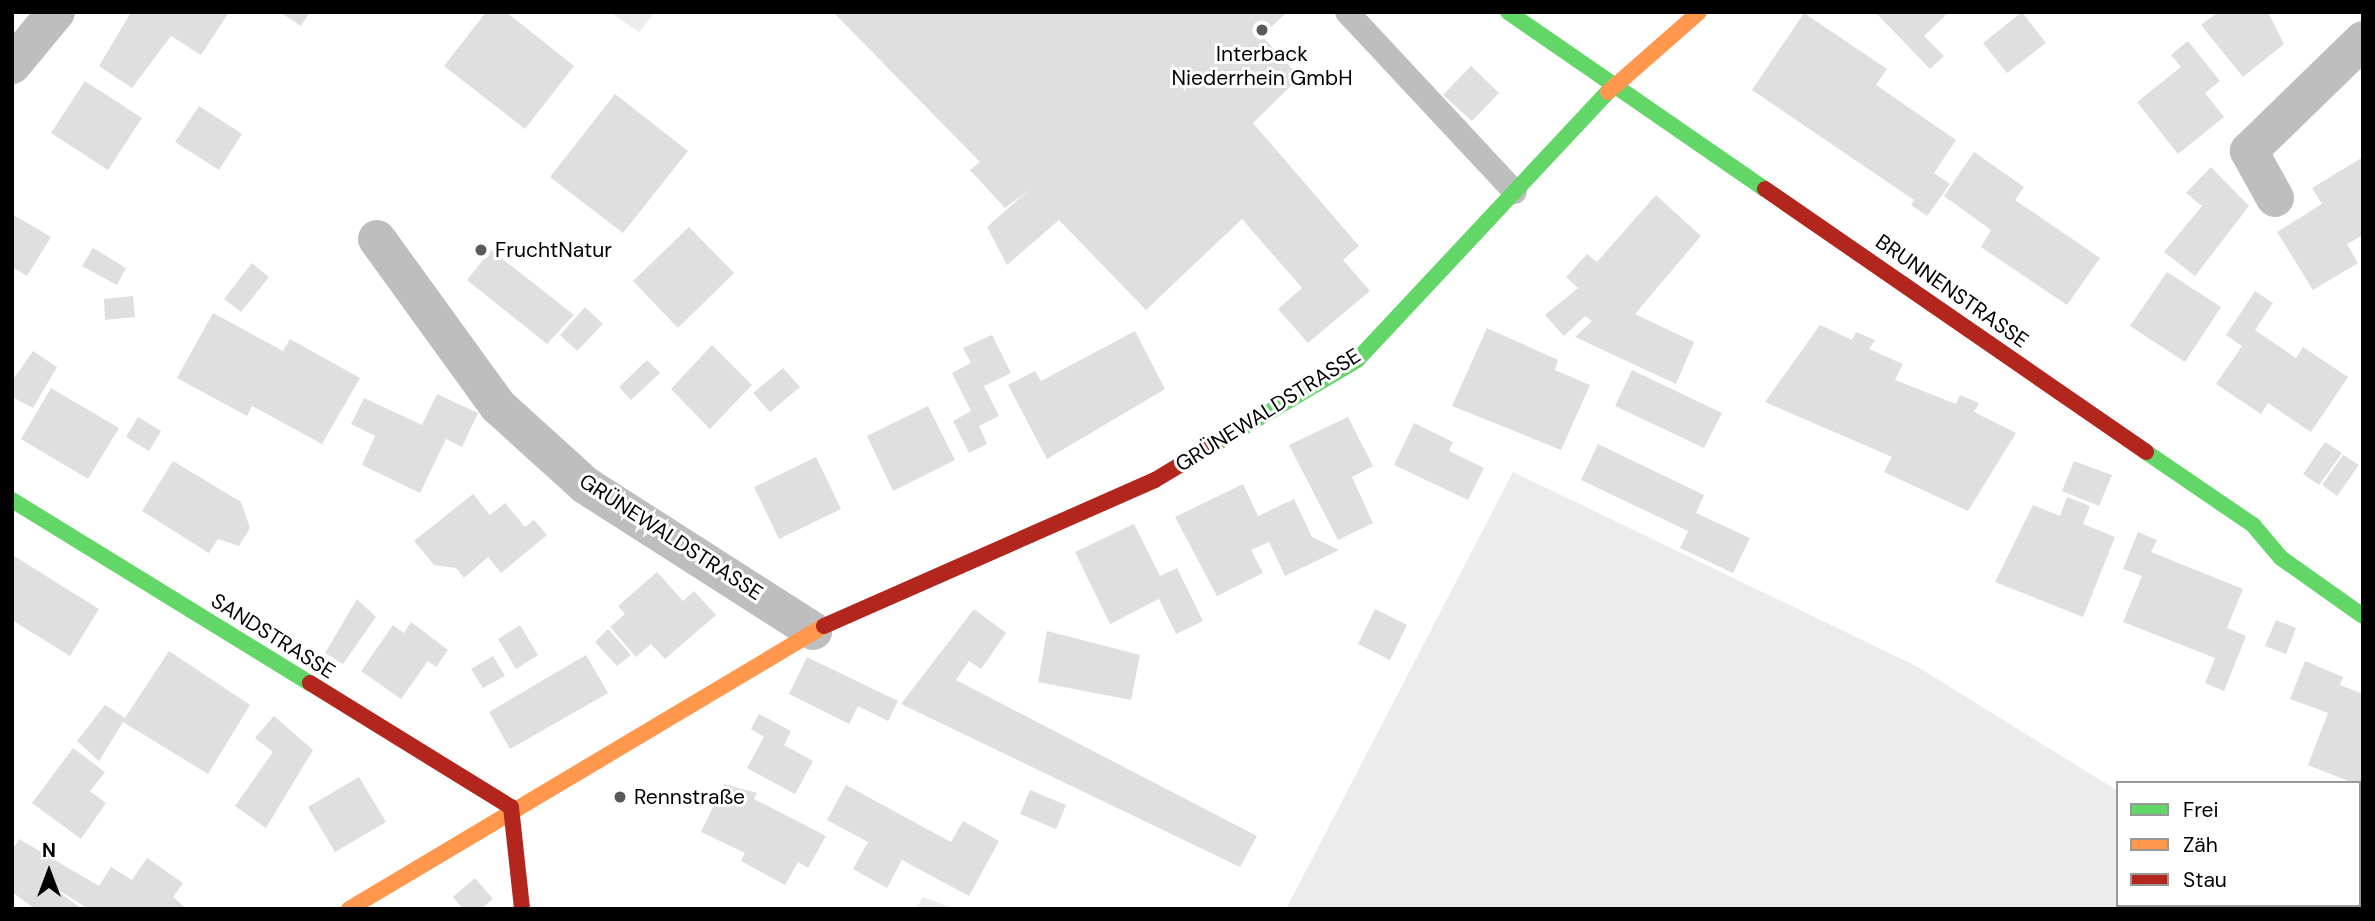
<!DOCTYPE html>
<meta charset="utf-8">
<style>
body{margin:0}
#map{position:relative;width:2375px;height:921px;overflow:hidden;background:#fff;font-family:"DM Sans",sans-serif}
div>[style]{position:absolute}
.green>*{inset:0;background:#ececec}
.building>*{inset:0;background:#dfdfdf}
.lane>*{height:24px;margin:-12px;padding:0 12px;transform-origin:12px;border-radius:12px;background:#bebebe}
.street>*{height:38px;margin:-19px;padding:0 19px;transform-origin:19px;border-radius:19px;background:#bebebe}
.fast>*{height:16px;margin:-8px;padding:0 8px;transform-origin:8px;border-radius:8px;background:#63d668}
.slow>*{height:16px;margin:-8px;padding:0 8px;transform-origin:8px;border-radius:8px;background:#ff974d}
.jam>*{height:16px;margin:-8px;padding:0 8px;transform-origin:8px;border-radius:8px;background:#b3261e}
.dots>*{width:19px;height:19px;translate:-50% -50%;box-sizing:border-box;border:4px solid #fff;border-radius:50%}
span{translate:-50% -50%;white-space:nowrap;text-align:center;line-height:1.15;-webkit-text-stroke:6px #fff;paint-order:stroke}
.poi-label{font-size:21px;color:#000}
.left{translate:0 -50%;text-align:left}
.street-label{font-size:21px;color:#000}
.frame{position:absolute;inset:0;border:14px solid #000;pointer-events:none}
.legend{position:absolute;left:2116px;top:781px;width:245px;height:126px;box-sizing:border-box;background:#fff;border:2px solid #999;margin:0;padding:9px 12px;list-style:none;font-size:21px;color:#000}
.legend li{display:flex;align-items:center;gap:14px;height:35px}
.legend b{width:35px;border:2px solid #999}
.north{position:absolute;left:14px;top:837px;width:70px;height:70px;-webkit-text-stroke:5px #fff;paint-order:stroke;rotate:0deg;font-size:19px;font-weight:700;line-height:28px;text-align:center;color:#000}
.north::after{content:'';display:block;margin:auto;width:24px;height:32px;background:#000;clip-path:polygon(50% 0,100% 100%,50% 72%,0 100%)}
</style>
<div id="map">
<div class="green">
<div style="clip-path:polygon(610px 12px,655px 12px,639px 32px)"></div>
<div style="clip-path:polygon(1513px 472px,1916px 666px,2118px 791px,2118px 905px,2309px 909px,1286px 909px)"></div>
<div style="clip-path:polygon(923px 897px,955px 909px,916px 909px)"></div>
</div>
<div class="building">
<div style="clip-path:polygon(131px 12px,229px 12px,201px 55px,171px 36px,132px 88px,99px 66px)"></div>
<div style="clip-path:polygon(280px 12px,310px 12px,301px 26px)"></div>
<div style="clip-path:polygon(486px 12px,506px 12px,574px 66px,525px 129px,444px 66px)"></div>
<div style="clip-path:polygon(833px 12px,1287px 12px,1262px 36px,1300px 77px,1253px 123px,1359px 246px,1343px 260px,1370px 291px,1308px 343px,1278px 309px,1302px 288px,1242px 219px,1146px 310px,1059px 220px,1007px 265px,987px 227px,1030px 189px,1005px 208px,970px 170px,980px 162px)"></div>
<div style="clip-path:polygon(1875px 12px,1949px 12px,1924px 36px,1944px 56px,1930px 69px)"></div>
<div style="clip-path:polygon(2022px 12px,2046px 43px,2007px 73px,1983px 43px)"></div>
<div style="clip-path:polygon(2218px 12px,2268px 12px,2284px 44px,2243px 77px,2201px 25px)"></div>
<div style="clip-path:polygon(1804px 13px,1887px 69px,1876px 85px,1956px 140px,1934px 173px,1950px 184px,1927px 216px,1911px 205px,1914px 200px,1752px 90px)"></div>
<div style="clip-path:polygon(2188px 41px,2220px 81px,2205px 93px,2224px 117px,2178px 154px,2137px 102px,2181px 67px,2171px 55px)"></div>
<div style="clip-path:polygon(1471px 66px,1499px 93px,1472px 121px,1443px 95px)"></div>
<div style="clip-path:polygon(85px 81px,142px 118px,108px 170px,51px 133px)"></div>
<div style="clip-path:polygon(615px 94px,688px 151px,623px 233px,550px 177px)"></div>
<div style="clip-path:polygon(199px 106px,242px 134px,219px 170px,175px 142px)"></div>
<div style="clip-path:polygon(1974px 152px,2024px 187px,2015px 200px,2100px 258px,2067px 305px,1981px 247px,1991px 230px,1944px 196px)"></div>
<div style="clip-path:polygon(2363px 157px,2363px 235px,2347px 244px,2358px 263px,2313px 290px,2277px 232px,2322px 204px,2312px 188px)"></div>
<div style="clip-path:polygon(2211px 167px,2249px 206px,2195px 276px,2164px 252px,2202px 206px,2186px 193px)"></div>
<div style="clip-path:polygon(1656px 195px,1701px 236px,1635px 314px,1694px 342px,1676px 384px,1575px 337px,1592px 321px,1585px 316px,1564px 336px,1545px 315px,1578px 288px,1566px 277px,1587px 254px,1597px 262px)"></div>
<div style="clip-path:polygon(12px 214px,51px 237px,27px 276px,12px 267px)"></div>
<div style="clip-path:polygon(689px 227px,734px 273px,678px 328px,633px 281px)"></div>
<div style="clip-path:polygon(93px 248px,126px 268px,117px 285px,82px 266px)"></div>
<div style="clip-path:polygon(491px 250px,574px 315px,547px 344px,467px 280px)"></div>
<div style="clip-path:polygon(252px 263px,269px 277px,241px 312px,224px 299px)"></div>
<div style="clip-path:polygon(2167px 272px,2221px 307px,2185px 362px,2130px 326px)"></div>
<div style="clip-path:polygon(2255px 291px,2273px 303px,2255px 330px,2296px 358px,2303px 347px,2348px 377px,2311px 432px,2268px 403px,2261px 414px,2216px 384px,2242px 346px,2226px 335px)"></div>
<div style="clip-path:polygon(133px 296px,135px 317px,105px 320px,104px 299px)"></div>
<div style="clip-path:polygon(585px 307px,603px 324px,577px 351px,560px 335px)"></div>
<div style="clip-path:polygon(213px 313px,283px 351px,290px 339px,360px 378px,322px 444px,252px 406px,247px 416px,177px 378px)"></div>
<div style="clip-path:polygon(1820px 325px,1852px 340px,1856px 332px,1875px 340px,1869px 349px,1903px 364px,1895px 380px,1956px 404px,1960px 395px,1979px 403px,1974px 412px,2016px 433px,1968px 511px,1884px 472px,1892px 457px,1765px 402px)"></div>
<div style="clip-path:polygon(1487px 328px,1558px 360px,1555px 370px,1590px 385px,1561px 450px,1452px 406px)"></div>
<div style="clip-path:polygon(1135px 331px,1165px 389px,1047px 459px,1008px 385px,1035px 371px,1041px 381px)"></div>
<div style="clip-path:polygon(992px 335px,1011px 373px,984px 386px,999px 416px,979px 426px,987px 444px,969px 453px,953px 421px,971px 411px,952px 373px,971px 363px,963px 348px)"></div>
<div style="clip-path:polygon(712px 345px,752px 385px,710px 429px,671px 389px)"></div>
<div style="clip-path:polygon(33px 351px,57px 367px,33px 408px,12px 397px,12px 381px)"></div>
<div style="clip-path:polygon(647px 360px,660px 373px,631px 400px,619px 387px)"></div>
<div style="clip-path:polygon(783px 368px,800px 387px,770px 412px,753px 393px)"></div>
<div style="clip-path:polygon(1632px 370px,1722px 413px,1704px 448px,1615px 406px)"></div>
<div style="clip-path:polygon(51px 388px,119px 428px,88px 479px,21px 439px)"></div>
<div style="clip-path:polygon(437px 394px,478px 413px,462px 447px,446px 439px,420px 493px,362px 465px,375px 436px,351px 424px,364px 398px,422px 425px)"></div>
<div style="clip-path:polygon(928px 406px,955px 460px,893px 491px,867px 436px)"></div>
<div style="clip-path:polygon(138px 417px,161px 431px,149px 451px,126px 437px)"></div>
<div style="clip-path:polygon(1348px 417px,1373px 466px,1352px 477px,1373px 523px,1338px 540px,1289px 445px)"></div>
<div style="clip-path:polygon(1414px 423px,1453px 442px,1449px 451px,1484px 468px,1468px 500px,1394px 465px)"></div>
<div style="clip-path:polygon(2325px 442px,2342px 453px,2319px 485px,2303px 474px)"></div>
<div style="clip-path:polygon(1598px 444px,1704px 495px,1696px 513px,1750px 538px,1733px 573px,1680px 548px,1688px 531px,1581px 480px)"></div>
<div style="clip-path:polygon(2343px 455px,2359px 465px,2337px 496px,2322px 485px)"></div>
<div style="clip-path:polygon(816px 457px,841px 509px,779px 539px,754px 487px)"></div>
<div style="clip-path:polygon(173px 461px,241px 502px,250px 528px,239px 546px,218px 539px,209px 553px,142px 511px)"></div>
<div style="clip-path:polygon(2074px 461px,2112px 475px,2099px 506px,2062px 491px)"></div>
<div style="clip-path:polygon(1243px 484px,1258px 516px,1294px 499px,1312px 537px,1339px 550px,1285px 576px,1269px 542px,1251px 550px,1263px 573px,1217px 596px,1175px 517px)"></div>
<div style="clip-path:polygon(473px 494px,490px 515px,505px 503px,525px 527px,534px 520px,547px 535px,501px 573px,488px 557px,464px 578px,456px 568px,434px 565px,414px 541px)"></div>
<div style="clip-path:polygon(2067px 497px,2090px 506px,2083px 524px,2115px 537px,2083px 617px,1995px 582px,2033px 505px,2060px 516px)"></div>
<div style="clip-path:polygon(1134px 524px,1160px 576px,1177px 568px,1203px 621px,1176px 634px,1159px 599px,1110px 624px,1075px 552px)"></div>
<div style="clip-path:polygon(2138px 532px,2157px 540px,2151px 552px,2243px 589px,2227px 628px,2246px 636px,2224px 691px,2205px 683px,2215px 658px,2123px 622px,2142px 576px,2123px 569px)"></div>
<div style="clip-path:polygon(14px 556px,99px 609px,70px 656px,12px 620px)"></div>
<div style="clip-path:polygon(657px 572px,683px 601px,694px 591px,716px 615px,665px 659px,651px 644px,636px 657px,610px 627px,625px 614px,618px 606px)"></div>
<div style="clip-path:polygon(357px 599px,376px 617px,343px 664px,325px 653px)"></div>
<div style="clip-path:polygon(974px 609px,1006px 633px,981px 669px,969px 661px,956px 680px,1257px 836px,1240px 867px,901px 704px)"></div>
<div style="clip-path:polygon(1375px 609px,1407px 625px,1390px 660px,1358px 644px)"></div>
<div style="clip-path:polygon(2276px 620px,2296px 628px,2286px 654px,2265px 646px)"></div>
<div style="clip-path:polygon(411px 622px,448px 650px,436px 667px,428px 661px,401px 699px,361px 671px,393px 625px,404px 633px)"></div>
<div style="clip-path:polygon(520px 625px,538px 655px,516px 669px,498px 639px)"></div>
<div style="clip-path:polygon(608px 629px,631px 655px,617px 666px,595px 642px)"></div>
<div style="clip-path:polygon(1047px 631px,1140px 655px,1131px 700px,1038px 682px)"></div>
<div style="clip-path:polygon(169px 651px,250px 705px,208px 774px,123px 722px,99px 761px,77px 741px,105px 705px,125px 718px)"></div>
<div style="clip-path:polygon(586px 655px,608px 693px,510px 749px,489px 712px)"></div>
<div style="clip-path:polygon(493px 656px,505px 676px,483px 688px,471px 669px)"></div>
<div style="clip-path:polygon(807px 657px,898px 701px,888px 721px,858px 706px,849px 724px,789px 694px)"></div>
<div style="clip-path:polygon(2305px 661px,2343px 677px,2340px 685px,2363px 694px,2363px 787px,2308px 765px,2328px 713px,2290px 699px)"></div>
<div style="clip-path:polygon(759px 714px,791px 731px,784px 745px,813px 761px,795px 794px,747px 768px,764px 737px,751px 729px)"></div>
<div style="clip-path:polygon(274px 716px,313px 750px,266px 828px,235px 806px,273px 752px,255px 738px)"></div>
<div style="clip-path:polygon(73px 748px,105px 772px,90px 791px,106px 803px,81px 839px,32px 803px)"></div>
<div style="clip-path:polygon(359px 777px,386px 822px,335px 852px,308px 807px)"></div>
<div style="clip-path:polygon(724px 784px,757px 793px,754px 799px,826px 836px,808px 868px,798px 862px,785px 885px,741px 861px,745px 853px,701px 832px)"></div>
<div style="clip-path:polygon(846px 785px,951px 842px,963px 821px,999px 841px,969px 896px,902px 860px,887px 888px,853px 869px,868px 842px,827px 820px)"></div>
<div style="clip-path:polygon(1030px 790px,1066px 805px,1056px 829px,1020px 814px)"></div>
<div style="clip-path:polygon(19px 839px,99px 886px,111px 867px,132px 880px,147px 858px,183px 883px,173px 897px,187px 909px,88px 909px,43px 880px,82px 909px,35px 909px,12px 892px,12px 850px)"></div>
<div style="clip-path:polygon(475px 878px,493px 899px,481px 909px,463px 909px,453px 897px)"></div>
</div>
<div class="lane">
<div style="left:1347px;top:12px;width:246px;rotate:47deg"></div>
</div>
<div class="street">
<div style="left:12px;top:65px;width:69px;rotate:-50.3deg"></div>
<div style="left:2275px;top:198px;width:54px;rotate:-119deg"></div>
<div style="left:2249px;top:151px;width:159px;rotate:-44.2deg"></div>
<div style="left:377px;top:239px;width:206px;rotate:54.1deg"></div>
<div style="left:498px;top:406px;width:118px;rotate:42.2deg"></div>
<div style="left:585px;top:485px;width:271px;rotate:32.6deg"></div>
</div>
<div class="fast">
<div style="left:1508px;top:12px;width:312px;rotate:34.6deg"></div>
<div style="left:1215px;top:444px;width:165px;rotate:-30.6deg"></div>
<div style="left:1357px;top:360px;width:367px;rotate:-46.9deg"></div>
<div style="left:2146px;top:452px;width:130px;rotate:34.3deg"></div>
<div style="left:2253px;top:525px;width:43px;rotate:49.7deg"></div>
<div style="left:2281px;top:558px;width:100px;rotate:35.3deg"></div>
<div style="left:12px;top:500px;width:350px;rotate:31.6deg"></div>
</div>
<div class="slow">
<div style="left:1608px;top:92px;width:121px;rotate:-41.3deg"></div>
<div style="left:349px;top:909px;width:553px;rotate:-30.79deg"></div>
</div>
<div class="jam">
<div style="left:1765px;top:189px;width:463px;rotate:34.6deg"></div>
<div style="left:824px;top:626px;width:362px;rotate:-23.8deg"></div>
<div style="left:1155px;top:480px;width:70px;rotate:-31deg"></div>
<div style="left:310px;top:683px;width:236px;rotate:31.7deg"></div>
<div style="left:511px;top:807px;width:103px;rotate:83.8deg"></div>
</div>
<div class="dots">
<div style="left:1262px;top:30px;background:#595959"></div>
<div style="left:481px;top:250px;background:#595959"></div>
<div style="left:620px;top:797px;background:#595959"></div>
</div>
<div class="poi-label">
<span style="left:1262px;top:66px">Interback<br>Niederrhein GmbH</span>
<span class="left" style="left:495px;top:250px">FruchtNatur</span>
<span class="left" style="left:634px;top:797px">Rennstraße</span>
</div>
<div class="street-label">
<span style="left:1952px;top:291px;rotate:35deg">BRUNNENSTRASSE</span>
<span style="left:1268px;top:410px;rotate:-32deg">GRÜNEWALDSTRASSE</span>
<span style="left:671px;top:537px;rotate:33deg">GRÜNEWALDSTRASSE</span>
<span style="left:273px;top:636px;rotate:32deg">SANDSTRASSE</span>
</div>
<div class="frame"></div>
<ul class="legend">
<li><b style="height:9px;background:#63d668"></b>Frei</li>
<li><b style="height:9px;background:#ff974d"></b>Zäh</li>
<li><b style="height:9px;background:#b3261e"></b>Stau</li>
</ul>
<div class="north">N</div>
</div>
